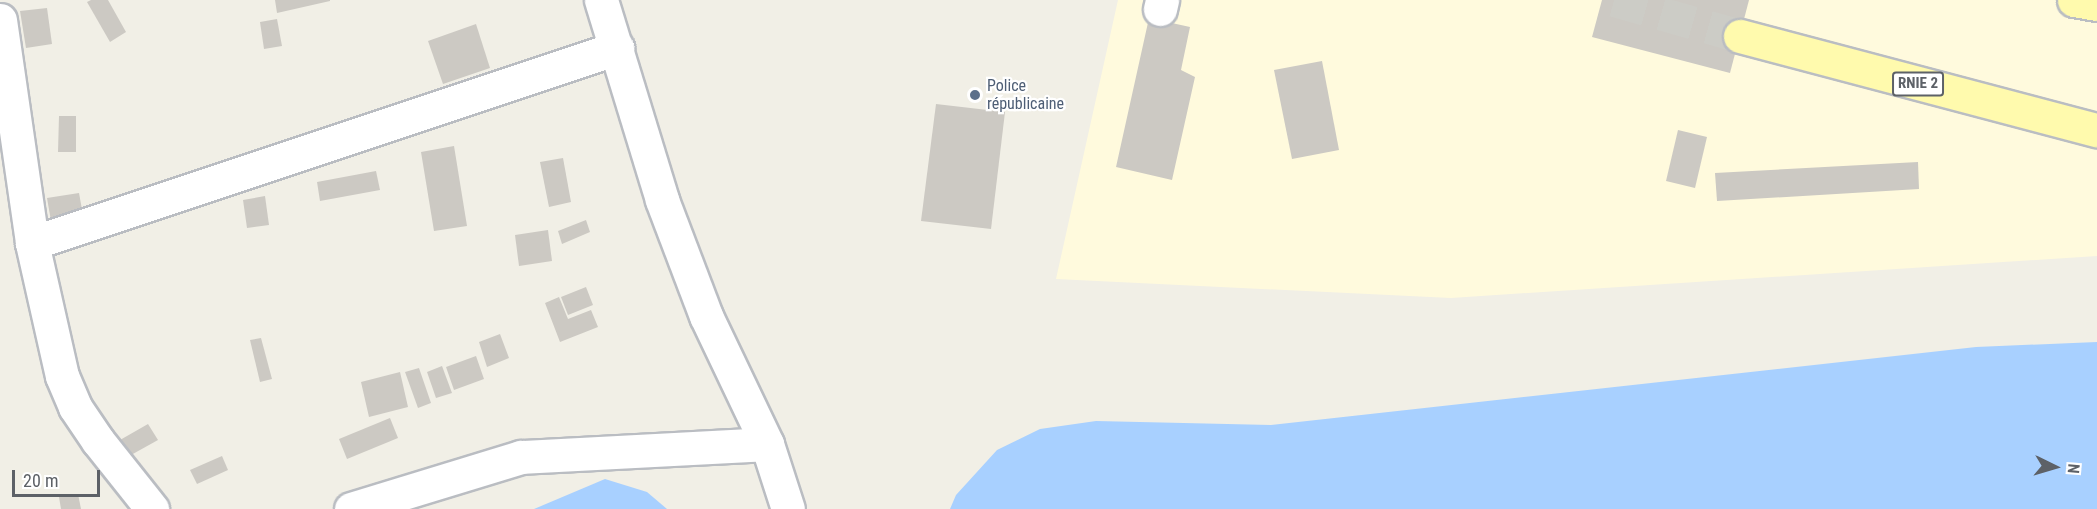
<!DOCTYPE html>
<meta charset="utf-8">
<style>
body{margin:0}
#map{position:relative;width:2097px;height:509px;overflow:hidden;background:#f1efe6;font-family:"Roboto Condensed",sans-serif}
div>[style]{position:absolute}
.commercial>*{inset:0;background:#fffadd}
.water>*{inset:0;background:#a8d0ff}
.building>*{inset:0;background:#ccc9c3}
.major-tunnel>*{height:33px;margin-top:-16.5px;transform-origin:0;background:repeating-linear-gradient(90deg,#ccccc6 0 33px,transparent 0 49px)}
.roads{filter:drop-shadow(2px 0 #babdc2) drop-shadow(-2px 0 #babdc2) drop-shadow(0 2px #babdc2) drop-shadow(0 -2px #babdc2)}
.minor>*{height:33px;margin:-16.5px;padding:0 16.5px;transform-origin:16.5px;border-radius:16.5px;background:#fff}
.major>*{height:33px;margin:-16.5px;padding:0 16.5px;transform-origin:16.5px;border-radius:16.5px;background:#fffaad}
.dots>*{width:16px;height:16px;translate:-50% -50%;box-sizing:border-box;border:3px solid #fff;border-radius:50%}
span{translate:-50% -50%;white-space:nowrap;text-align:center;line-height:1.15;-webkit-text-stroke:4.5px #fff;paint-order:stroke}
.shield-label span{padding:2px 4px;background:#fff;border:2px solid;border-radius:4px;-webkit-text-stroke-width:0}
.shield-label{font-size:15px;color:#5d6167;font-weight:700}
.service-label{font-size:16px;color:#4e5e75}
.left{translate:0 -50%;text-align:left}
.north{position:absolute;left:2025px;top:437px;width:60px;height:60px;-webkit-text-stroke:4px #fff;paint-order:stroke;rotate:95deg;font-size:16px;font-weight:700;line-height:24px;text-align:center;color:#5d6167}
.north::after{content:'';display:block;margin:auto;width:21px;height:27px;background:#5d6167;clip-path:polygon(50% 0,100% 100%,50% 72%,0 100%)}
.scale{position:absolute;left:12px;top:470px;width:88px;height:27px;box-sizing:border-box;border:3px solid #5d6167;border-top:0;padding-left:8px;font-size:18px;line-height:21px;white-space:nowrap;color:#5d6167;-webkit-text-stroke:4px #fff;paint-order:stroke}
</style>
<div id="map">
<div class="commercial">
<div style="clip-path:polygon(1118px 0,2097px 0,2097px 256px,1451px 298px,1056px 279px)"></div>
</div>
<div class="water">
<div style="clip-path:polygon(2097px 342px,2097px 509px,950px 509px,956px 495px,997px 450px,1040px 429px,1096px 421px,1271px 425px,1976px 347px)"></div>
<div style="clip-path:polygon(605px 479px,647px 492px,667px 509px,534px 509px)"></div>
</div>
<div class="building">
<div style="clip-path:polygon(91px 0,108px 0,126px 32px,110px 42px,87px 2px)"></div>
<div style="clip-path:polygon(275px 0,330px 0,330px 1px,277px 13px)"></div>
<div style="clip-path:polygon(1602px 0,1749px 0,1730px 73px,1592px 37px)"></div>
<div style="clip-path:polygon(47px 8px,52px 44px,26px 48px,20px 11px)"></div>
<div style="clip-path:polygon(1149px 18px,1190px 27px,1181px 70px,1195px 77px,1172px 180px,1116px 167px)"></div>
<div style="clip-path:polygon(277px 19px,282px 46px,264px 49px,260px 22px)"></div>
<div style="clip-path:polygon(476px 24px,490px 68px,443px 84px,428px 41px)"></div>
<div style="clip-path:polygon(1322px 61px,1339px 150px,1292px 159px,1274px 70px)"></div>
<div style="clip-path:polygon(936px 104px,1005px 112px,991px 229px,921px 221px)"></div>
<div style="clip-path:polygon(59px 116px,76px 116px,76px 152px,58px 152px)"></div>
<div style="clip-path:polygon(1678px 130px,1707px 137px,1695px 188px,1666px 181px)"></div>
<div style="clip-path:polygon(454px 146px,467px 226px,434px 231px,421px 152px)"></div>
<div style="clip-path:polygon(563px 158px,571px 202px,549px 207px,540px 162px)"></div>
<div style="clip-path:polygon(1918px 162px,1919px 189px,1717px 201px,1715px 173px)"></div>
<div style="clip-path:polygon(376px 171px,380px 190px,320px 201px,317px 182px)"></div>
<div style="clip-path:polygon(79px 193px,83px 215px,51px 221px,47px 198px)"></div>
<div style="clip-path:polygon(265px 196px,269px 225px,247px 228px,243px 200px)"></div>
<div style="clip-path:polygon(586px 220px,590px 232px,562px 244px,558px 231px)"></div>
<div style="clip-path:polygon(548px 230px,552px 261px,519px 266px,515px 235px)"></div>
<div style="clip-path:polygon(586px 287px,593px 305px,568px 315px,561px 297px)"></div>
<div style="clip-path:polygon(559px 297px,568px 319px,591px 310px,598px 327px,560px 342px,545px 303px)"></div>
<div style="clip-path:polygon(500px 334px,509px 358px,487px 367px,479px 342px)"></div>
<div style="clip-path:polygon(261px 338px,272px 379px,260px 382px,250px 340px)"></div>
<div style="clip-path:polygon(476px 356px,484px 379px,454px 390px,446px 367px)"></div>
<div style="clip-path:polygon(442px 366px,452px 393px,436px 398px,427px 372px)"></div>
<div style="clip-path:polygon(419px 368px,431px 403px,418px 408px,405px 372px)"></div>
<div style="clip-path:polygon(400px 372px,408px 407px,369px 417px,361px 382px)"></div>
<div style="clip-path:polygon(390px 418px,398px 438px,347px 459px,339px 439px)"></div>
<div style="clip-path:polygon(148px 424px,158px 440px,122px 460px,113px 444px)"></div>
<div style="clip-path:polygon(222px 456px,228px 470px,197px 484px,190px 470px)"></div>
<div style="clip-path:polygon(78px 494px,81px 509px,61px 509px,59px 497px)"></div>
</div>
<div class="major-tunnel">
<div style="left:1614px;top:0;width:131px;rotate:15.9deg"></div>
</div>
<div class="roads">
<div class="minor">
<div style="left:601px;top:0;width:209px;rotate:73deg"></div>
<div style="left:662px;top:200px;width:124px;rotate:69.2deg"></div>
<div style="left:706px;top:316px;width:142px;rotate:64.5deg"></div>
<div style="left:767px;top:444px;width:68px;rotate:72.1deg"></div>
<div style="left:1160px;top:9px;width:9px;rotate:-77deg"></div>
<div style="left:0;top:20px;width:225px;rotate:81.8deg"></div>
<div style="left:32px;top:243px;width:136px;rotate:77.3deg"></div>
<div style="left:62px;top:376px;width:34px;rotate:67deg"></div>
<div style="left:75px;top:407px;width:41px;rotate:55.9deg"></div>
<div style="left:98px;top:441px;width:87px;rotate:51.5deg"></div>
<div style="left:32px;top:243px;width:617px;rotate:-18.43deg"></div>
<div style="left:351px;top:509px;width:178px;rotate:-17deg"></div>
<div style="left:521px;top:457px;width:246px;rotate:-3deg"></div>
</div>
<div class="major">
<div style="left:2074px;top:0;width:23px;rotate:10deg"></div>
<div style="left:1740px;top:36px;width:369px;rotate:14.8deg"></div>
</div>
</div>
<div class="dots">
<div style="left:975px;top:95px;background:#5c6f8a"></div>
</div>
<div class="shield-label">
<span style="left:1918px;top:84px">RNIE 2</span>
</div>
<div class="service-label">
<span class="left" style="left:987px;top:95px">Police<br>républicaine</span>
</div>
<div class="north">N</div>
<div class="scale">20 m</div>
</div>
